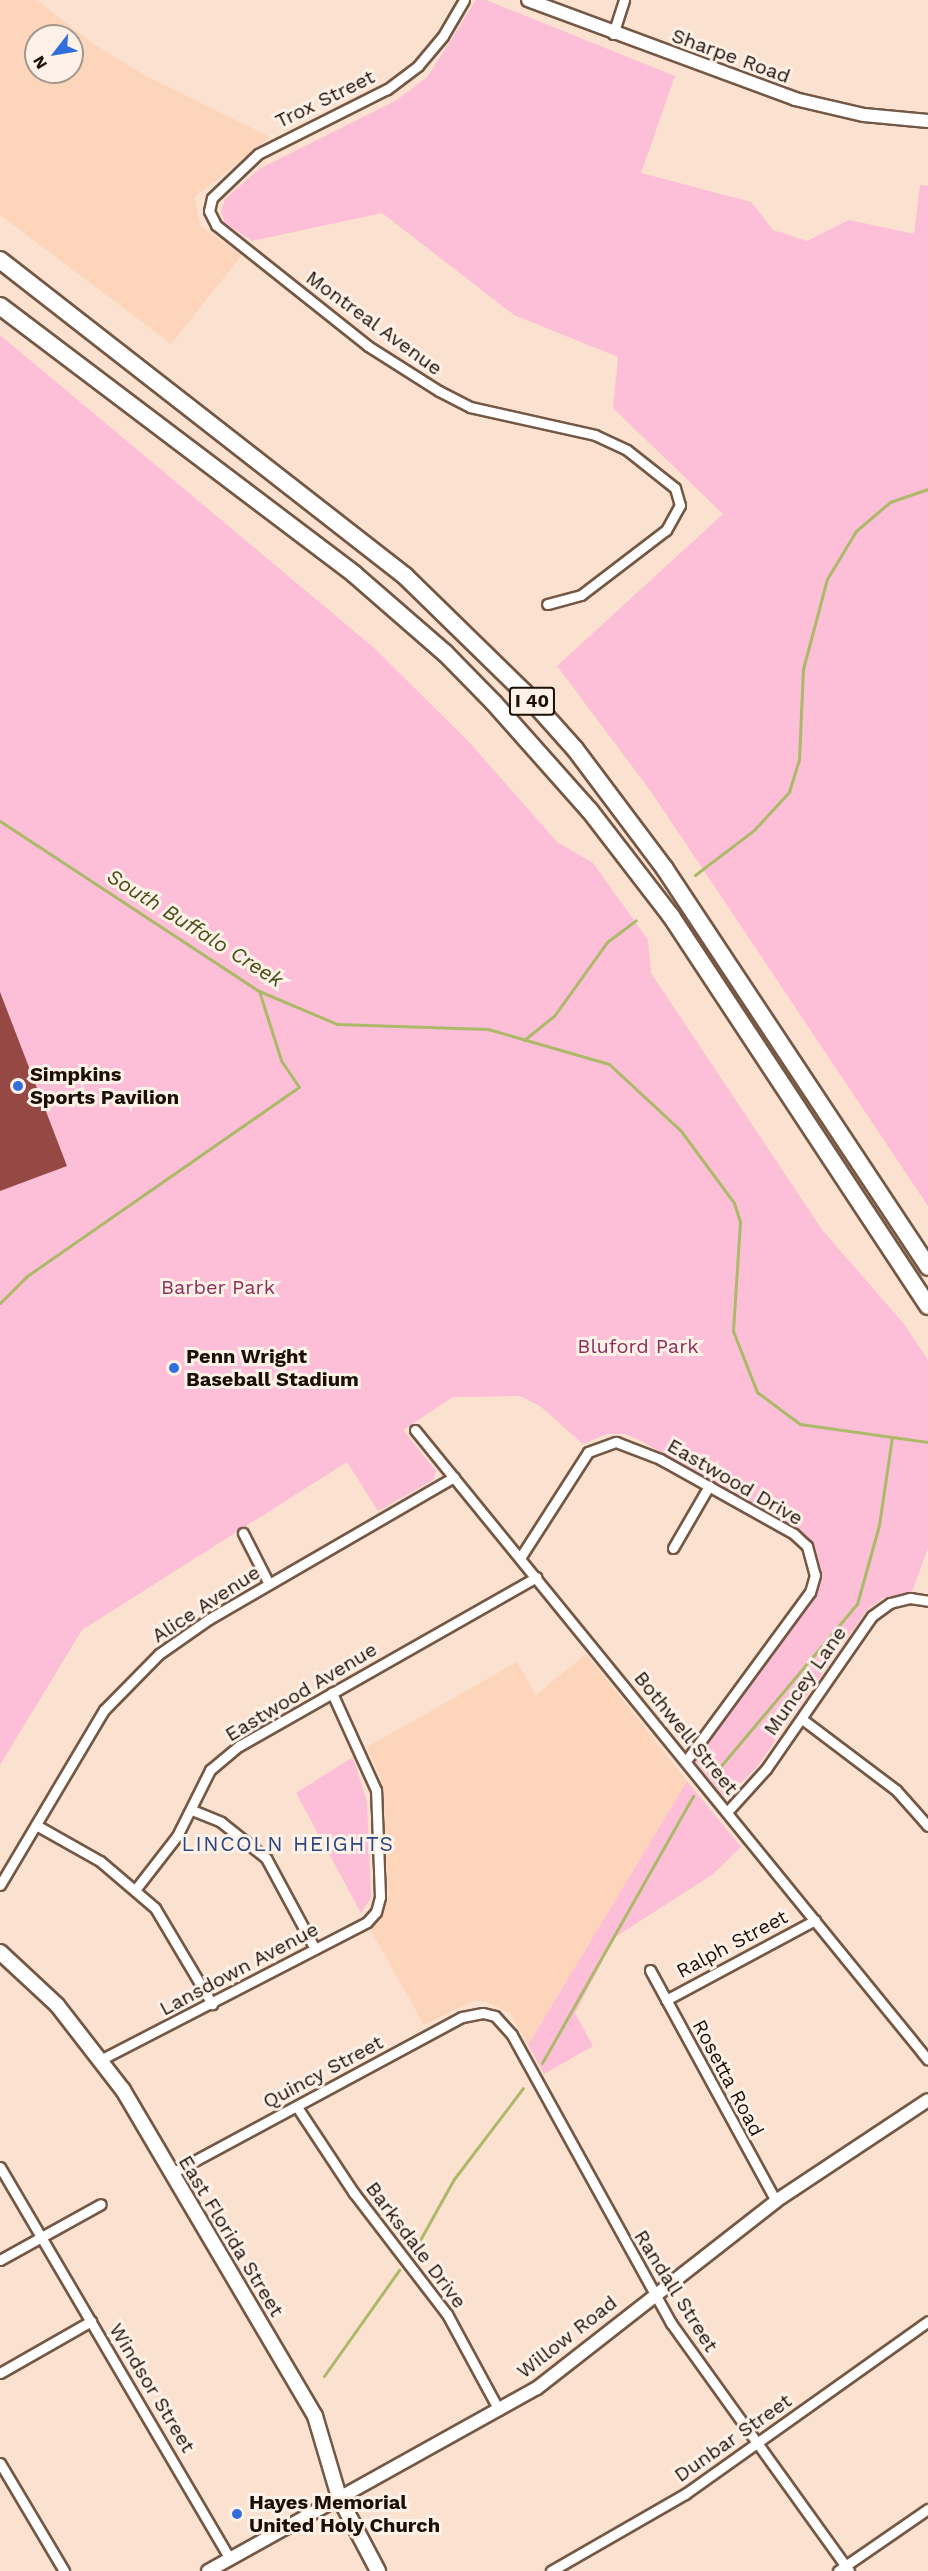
<!DOCTYPE html>
<style>
body{margin:0}
#map{position:relative;width:928px;height:2571px;overflow:hidden;background:#fbe1cf;font-family:"Work Sans",sans-serif}
div>[style]{position:absolute}
.built>*{inset:0;background:#fdd5bb}
.green>*{inset:0;background:#fcbfd7}
.stream>*{height:3px;margin:-1.5px;padding:0 1.5px;transform-origin:1.5px;border-radius:1.5px;background:#abb969}
.building>*{inset:0;background:#964844}
.roads{filter:drop-shadow(2px 0 #745845) drop-shadow(-2px 0 #745845) drop-shadow(0 2px #745845) drop-shadow(0 -2px #745845)}
.minor>*{height:9px;margin:-4.5px;padding:0 4.5px;transform-origin:4.5px;border-radius:4.5px;background:#fff}
.tertiary>*{height:12px;margin:-6px;padding:0 6px;transform-origin:6px;border-radius:6px;background:#fff}
.secondary>*{height:14px;margin:-7px;padding:0 7px;transform-origin:7px;border-radius:7px;background:#fff}
.motorway>*{height:16px;margin:-8px;padding:0 8px;transform-origin:8px;border-radius:8px;background:#fff}
.dots>*{width:16px;height:16px;translate:-50% -50%;box-sizing:border-box;border:3px solid #fef1e8;border-radius:50%}
span{translate:-50% -50%;white-space:nowrap;text-align:center;line-height:1.15;-webkit-text-stroke:6px #fef1e8;paint-order:stroke}
.shield-label span{padding:2px 4px;background:#fef1e8;border:2px solid;border-radius:4px;-webkit-text-stroke-width:0}
.shield-label{font-size:18px;color:#1b1008;font-weight:700}
.street-label{font-size:20px;color:#1b1008}
.poi-label{font-size:20px;color:#1b1008;font-weight:700}
.left{translate:0 -50%;text-align:left}
.park-label{font-size:20px;color:#8c2e5c}
.water-label{font-size:21px;color:#485016;font-style:italic}
.neighbourhood-label{font-size:21px;color:#29487f;letter-spacing:1.5px}
.north{position:absolute;left:24px;top:24px;width:60px;height:60px;box-sizing:border-box;background:#fef1e8;border:2px solid #a3978e;border-radius:50%;rotate:239deg;font-size:16px;font-weight:700;line-height:24px;text-align:center;color:#1b1008}
.north::after{content:'';display:block;margin:auto;width:21px;height:27px;background:#316fdd;clip-path:polygon(50% 0,100% 100%,50% 72%,0 100%)}
</style>
<div id="map">
<div class="built">
<div style="clip-path:polygon(evenodd,0 0,37px 0,92px 43px,146px 76px,270px 137px,195px 197px,200px 226px,242px 255px,171px 344px,0 215px,0 0,36px 36px,72px 36px,72px 72px,36px 72px,36px 36px)"></div>
<div style="clip-path:polygon(586px 1654px,687px 1781px,528px 2045px,510px 2013px,485px 2001px,473px 2001px,424px 2025px,370px 1929px,383px 1915px,389px 1895px,381px 1779px,367px 1747px,517px 1662px,536px 1695px)"></div>
</div>
<div class="green">
<div style="clip-path:polygon(476px 0,486px 0,675px 76px,641px 173px,751px 202px,773px 230px,807px 241px,849px 220px,914px 234px,920px 185px,928px 186px,928px 1206px,652px 793px,557px 666px,723px 514px,613px 408px,618px 357px,514px 315px,382px 213px,252px 241px,225px 223px,221px 211px,225px 199px,259px 169px,397px 100px,428px 76px)"></div>
<div style="clip-path:polygon(0 335px,373px 647px,469px 742px,557px 842px,593px 863px,648px 940px,651px 973px,823px 1231px,904px 1324px,928px 1360px,928px 1548px,912px 1592px,883px 1598px,867px 1610px,756px 1768px,725px 1798px,694px 1760px,815px 1593px,819px 1565px,812px 1545px,788px 1524px,643px 1442px,625px 1434px,607px 1434px,583px 1444px,540px 1406px,520px 1396px,453px 1397px,403px 1430px,436px 1471px,433px 1480px,378px 1511px,347px 1462px,82px 1630px,0 1765px)"></div>
<div style="clip-path:polygon(353px 1757px,367px 1802px,371px 1898px,361px 1913px,296px 1793px)"></div>
<div style="clip-path:polygon(687px 1781px,741px 1847px,712px 1875px,615px 1937px,575px 2013px,593px 2046px,544px 2074px,528px 2045px)"></div>
</div>
<div class="stream">
<div style="left:0;top:821px;width:310px;rotate:33.3deg"></div>
<div style="left:259px;top:991px;width:85px;rotate:22.9deg"></div>
<div style="left:337px;top:1024px;width:151px;rotate:1.9deg"></div>
<div style="left:488px;top:1029px;width:126px;rotate:16.1deg"></div>
<div style="left:609px;top:1064px;width:98px;rotate:42.9deg"></div>
<div style="left:681px;top:1131px;width:89px;rotate:53.6deg"></div>
<div style="left:734px;top:1203px;width:20px;rotate:72deg"></div>
<div style="left:740px;top:1222px;width:109px;rotate:93.7deg"></div>
<div style="left:733px;top:1331px;width:66px;rotate:68.5deg"></div>
<div style="left:757px;top:1392px;width:54px;rotate:36.7deg"></div>
<div style="left:800px;top:1424px;width:129px;rotate:8deg"></div>
<div style="left:695px;top:875px;width:74px;rotate:-37.3deg"></div>
<div style="left:754px;top:830px;width:52px;rotate:-47.4deg"></div>
<div style="left:789px;top:792px;width:34px;rotate:-73deg"></div>
<div style="left:799px;top:760px;width:91px;rotate:-87.5deg"></div>
<div style="left:803px;top:669px;width:93px;rotate:-75.1deg"></div>
<div style="left:827px;top:579px;width:56px;rotate:-58.9deg"></div>
<div style="left:856px;top:531px;width:45px;rotate:-40.5deg"></div>
<div style="left:890px;top:502px;width:40px;rotate:-18.9deg"></div>
<div style="left:524px;top:1040px;width:38px;rotate:-39deg"></div>
<div style="left:554px;top:1016px;width:91px;rotate:-54.4deg"></div>
<div style="left:607px;top:942px;width:36px;rotate:-37deg"></div>
<div style="left:0;top:1303px;width:38px;rotate:-45deg"></div>
<div style="left:27px;top:1276px;width:331px;rotate:-34.8deg"></div>
<div style="left:299px;top:1087px;width:32px;rotate:-124deg"></div>
<div style="left:281px;top:1060px;width:72px;rotate:-107.7deg"></div>
<div style="left:715px;top:1773px;width:221px;rotate:-50deg"></div>
<div style="left:857px;top:1604px;width:82px;rotate:-74.4deg"></div>
<div style="left:879px;top:1525px;width:89px;rotate:-81.6deg"></div>
<div style="left:542px;top:2063px;width:307px;rotate:-60.5deg"></div>
<div style="left:415px;top:2249px;width:80px;rotate:-60.9deg"></div>
<div style="left:454px;top:2179px;width:114px;rotate:-52.8deg"></div>
<div style="left:324px;top:2376px;width:130px;rotate:-54.7deg"></div>
</div>
<div class="building">
<div style="clip-path:polygon(0 992px,67px 1166px,0 1191px)"></div>
</div>
<div class="roads">
<div class="minor">
<div style="left:464px;top:0;width:42px;rotate:120.3deg"></div>
<div style="left:443px;top:36px;width:39px;rotate:130deg"></div>
<div style="left:418px;top:66px;width:39px;rotate:143deg"></div>
<div style="left:387px;top:89px;width:144px;rotate:153.3deg"></div>
<div style="left:258px;top:154px;width:64px;rotate:136.3deg"></div>
<div style="left:212px;top:198px;width:13px;rotate:103deg"></div>
<div style="left:209px;top:211px;width:16px;rotate:63deg"></div>
<div style="left:216px;top:225px;width:194px;rotate:38.5deg"></div>
<div style="left:368px;top:346px;width:84px;rotate:32.4deg"></div>
<div style="left:439px;top:391px;width:35px;rotate:27deg"></div>
<div style="left:470px;top:407px;width:128px;rotate:12.6deg"></div>
<div style="left:595px;top:435px;width:35px;rotate:25deg"></div>
<div style="left:627px;top:450px;width:61px;rotate:38.4deg"></div>
<div style="left:675px;top:488px;width:18px;rotate:74deg"></div>
<div style="left:680px;top:505px;width:29px;rotate:119deg"></div>
<div style="left:666px;top:530px;width:107px;rotate:142.6deg"></div>
<div style="left:581px;top:595px;width:35px;rotate:165deg"></div>
<div style="left:613px;top:34px;width:36px;rotate:-72deg"></div>
<div style="left:415px;top:1430px;width:812px;rotate:50.84deg"></div>
<div style="left:243px;top:1533px;width:57px;rotate:63deg"></div>
<div style="left:673px;top:1548px;width:72px;rotate:-59.9deg"></div>
<div style="left:520px;top:1558px;width:126px;rotate:-57.3deg"></div>
<div style="left:588px;top:1452px;width:30px;rotate:-20deg"></div>
<div style="left:616px;top:1442px;width:47px;rotate:21.1deg"></div>
<div style="left:660px;top:1459px;width:154px;rotate:29.2deg"></div>
<div style="left:794px;top:1534px;width:18px;rotate:43deg"></div>
<div style="left:807px;top:1546px;width:30px;rotate:75deg"></div>
<div style="left:815px;top:1575px;width:18px;rotate:106deg"></div>
<div style="left:810px;top:1592px;width:210px;rotate:126.3deg"></div>
<div style="left:802px;top:1719px;width:118px;rotate:37.1deg"></div>
<div style="left:896px;top:1790px;width:48px;rotate:48.4deg"></div>
<div style="left:192px;top:1810px;width:31px;rotate:22deg"></div>
<div style="left:221px;top:1822px;width:58px;rotate:38.7deg"></div>
<div style="left:266px;top:1858px;width:103px;rotate:61.7deg"></div>
<div style="left:727px;top:1812px;width:58px;rotate:-47.8deg"></div>
<div style="left:766px;top:1769px;width:186px;rotate:-55.3deg"></div>
<div style="left:872px;top:1616px;width:22px;rotate:-36deg"></div>
<div style="left:890px;top:1603px;width:21px;rotate:-14deg"></div>
<div style="left:910px;top:1598px;width:18px;rotate:9deg"></div>
<div style="left:36px;top:1825px;width:73px;rotate:29.4deg"></div>
<div style="left:100px;top:1861px;width:72px;rotate:40.5deg"></div>
<div style="left:155px;top:1908px;width:112px;rotate:59.3deg"></div>
<div style="left:0;top:1885px;width:204px;rotate:-59.3deg"></div>
<div style="left:104px;top:1710px;width:78px;rotate:-45.5deg"></div>
<div style="left:159px;top:1654px;width:61px;rotate:-35deg"></div>
<div style="left:209px;top:1619px;width:283px;rotate:-30.1deg"></div>
<div style="left:135px;top:1890px;width:68px;rotate:-52.1deg"></div>
<div style="left:177px;top:1836px;width:74px;rotate:-63.4deg"></div>
<div style="left:210px;top:1770px;width:38px;rotate:-40deg"></div>
<div style="left:239px;top:1746px;width:342px;rotate:-29.6deg"></div>
<div style="left:650px;top:1970px;width:263px;rotate:61.4deg"></div>
<div style="left:666px;top:2000px;width:169px;rotate:-28.2deg"></div>
<div style="left:102px;top:2059px;width:298px;rotate:-27.3deg"></div>
<div style="left:367px;top:1922px;width:13px;rotate:-48deg"></div>
<div style="left:376px;top:1912px;width:16px;rotate:-75deg"></div>
<div style="left:380px;top:1897px;width:107px;rotate:-92.1deg"></div>
<div style="left:376px;top:1790px;width:107px;rotate:-114.4deg"></div>
<div style="left:297px;top:2107px;width:103px;rotate:56.5deg"></div>
<div style="left:354px;top:2193px;width:153px;rotate:52.5deg"></div>
<div style="left:447px;top:2314px;width:109px;rotate:61.6deg"></div>
<div style="left:0;top:2167px;width:454px;rotate:59.6deg"></div>
<div style="left:172px;top:2173px;width:329px;rotate:-28.3deg"></div>
<div style="left:462px;top:2017px;width:21px;rotate:-11deg"></div>
<div style="left:483px;top:2013px;width:12px;rotate:14deg"></div>
<div style="left:495px;top:2016px;width:25px;rotate:48deg"></div>
<div style="left:512px;top:2035px;width:329px;rotate:61.1deg"></div>
<div style="left:671px;top:2323px;width:305px;rotate:54.3deg"></div>
<div style="left:0;top:2260px;width:115px;rotate:-29deg"></div>
<div style="left:0;top:2373px;width:105px;rotate:-29.7deg"></div>
<div style="left:0;top:2463px;width:126px;rotate:59.3deg"></div>
<div style="left:551px;top:2571px;width:155px;rotate:-29.9deg"></div>
<div style="left:685px;top:2494px;width:298px;rotate:-35.4deg"></div>
<div style="left:838px;top:2571px;width:109px;rotate:-34.6deg"></div>
</div>
<div class="tertiary">
<div style="left:528px;top:0;width:285px;rotate:20.3deg"></div>
<div style="left:795px;top:99px;width:71px;rotate:13.1deg"></div>
<div style="left:864px;top:115px;width:64px;rotate:5.4deg"></div>
<div style="left:208px;top:2571px;width:376px;rotate:-29.1deg"></div>
<div style="left:537px;top:2388px;width:303px;rotate:-38deg"></div>
<div style="left:776px;top:2201px;width:182px;rotate:-33.6deg"></div>
</div>
<div class="secondary">
<div style="left:0;top:1952px;width:78px;rotate:42.9deg"></div>
<div style="left:57px;top:2005px;width:108px;rotate:52.2deg"></div>
<div style="left:123px;top:2090px;width:378px;rotate:59.5deg"></div>
<div style="left:315px;top:2416px;width:84px;rotate:73.5deg"></div>
<div style="left:339px;top:2497px;width:84px;rotate:62.2deg"></div>
</div>
<div class="motorway">
<div style="left:0;top:260px;width:514px;rotate:37.96deg"></div>
<div style="left:405px;top:576px;width:166px;rotate:44.3deg"></div>
<div style="left:524px;top:692px;width:76px;rotate:48.2deg"></div>
<div style="left:575px;top:749px;width:150px;rotate:53.1deg"></div>
<div style="left:665px;top:869px;width:477px;rotate:56.5deg"></div>
<div style="left:0;top:306px;width:444px;rotate:37.1deg"></div>
<div style="left:354px;top:574px;width:121px;rotate:41deg"></div>
<div style="left:445px;top:653px;width:70px;rotate:45.6deg"></div>
<div style="left:494px;top:703px;width:144px;rotate:48.4deg"></div>
<div style="left:590px;top:811px;width:133px;rotate:52.4deg"></div>
<div style="left:671px;top:916px;width:467px;rotate:56.6deg"></div>
</div>
</div>
<div class="dots">
<div style="left:18px;top:1086px;background:#316fdd"></div>
<div style="left:174px;top:1368px;background:#316fdd"></div>
<div style="left:237px;top:2514px;background:#316fdd"></div>
</div>
<div class="shield-label">
<span style="left:532px;top:701px">I 40</span>
</div>
<div class="street-label">
<span style="left:731px;top:56px;rotate:20deg">Sharpe Road</span>
<span style="left:325px;top:99px;rotate:-26deg">Trox Street</span>
<span style="left:374px;top:323px;rotate:36deg">Montreal Avenue</span>
<span style="left:735px;top:1482px;rotate:30deg">Eastwood Drive</span>
<span style="left:206px;top:1604px;rotate:-33deg">Alice Avenue</span>
<span style="left:805px;top:1681px;rotate:-55deg">Muncey Lane</span>
<span style="left:301px;top:1692px;rotate:-31deg">Eastwood Avenue</span>
<span style="left:686px;top:1733px;rotate:51deg">Bothwell Street</span>
<span style="left:732px;top:1944px;rotate:-28deg">Ralph Street</span>
<span style="left:239px;top:1969px;rotate:-28deg">Lansdown Avenue</span>
<span style="left:323px;top:2072px;rotate:-28deg">Quincy Street</span>
<span style="left:728px;top:2078px;rotate:62deg">Rosetta Road</span>
<span style="left:231px;top:2236px;rotate:59deg">East Florida Street</span>
<span style="left:416px;top:2245px;rotate:53deg">Barksdale Drive</span>
<span style="left:676px;top:2291px;rotate:58deg">Randall Street</span>
<span style="left:567px;top:2337px;rotate:-38deg">Willow Road</span>
<span style="left:152px;top:2388px;rotate:59deg">Windsor Street</span>
<span style="left:733px;top:2438px;rotate:-35deg">Dunbar Street</span>
</div>
<div class="poi-label">
<span class="left" style="left:30px;top:1086px">Simpkins<br>Sports Pavilion</span>
<span class="left" style="left:186px;top:1368px">Penn Wright<br>Baseball Stadium</span>
<span class="left" style="left:249px;top:2514px">Hayes Memorial<br>United Holy Church</span>
</div>
<div class="park-label">
<span style="left:218px;top:1287px">Barber Park</span>
<span style="left:638px;top:1346px">Bluford Park</span>
</div>
<div class="water-label">
<span style="left:195px;top:928px;rotate:32deg">South Buffalo Creek</span>
</div>
<div class="neighbourhood-label">
<span style="left:288px;top:1844px">LINCOLN HEIGHTS</span>
</div>
<div class="north">N</div>
</div>
